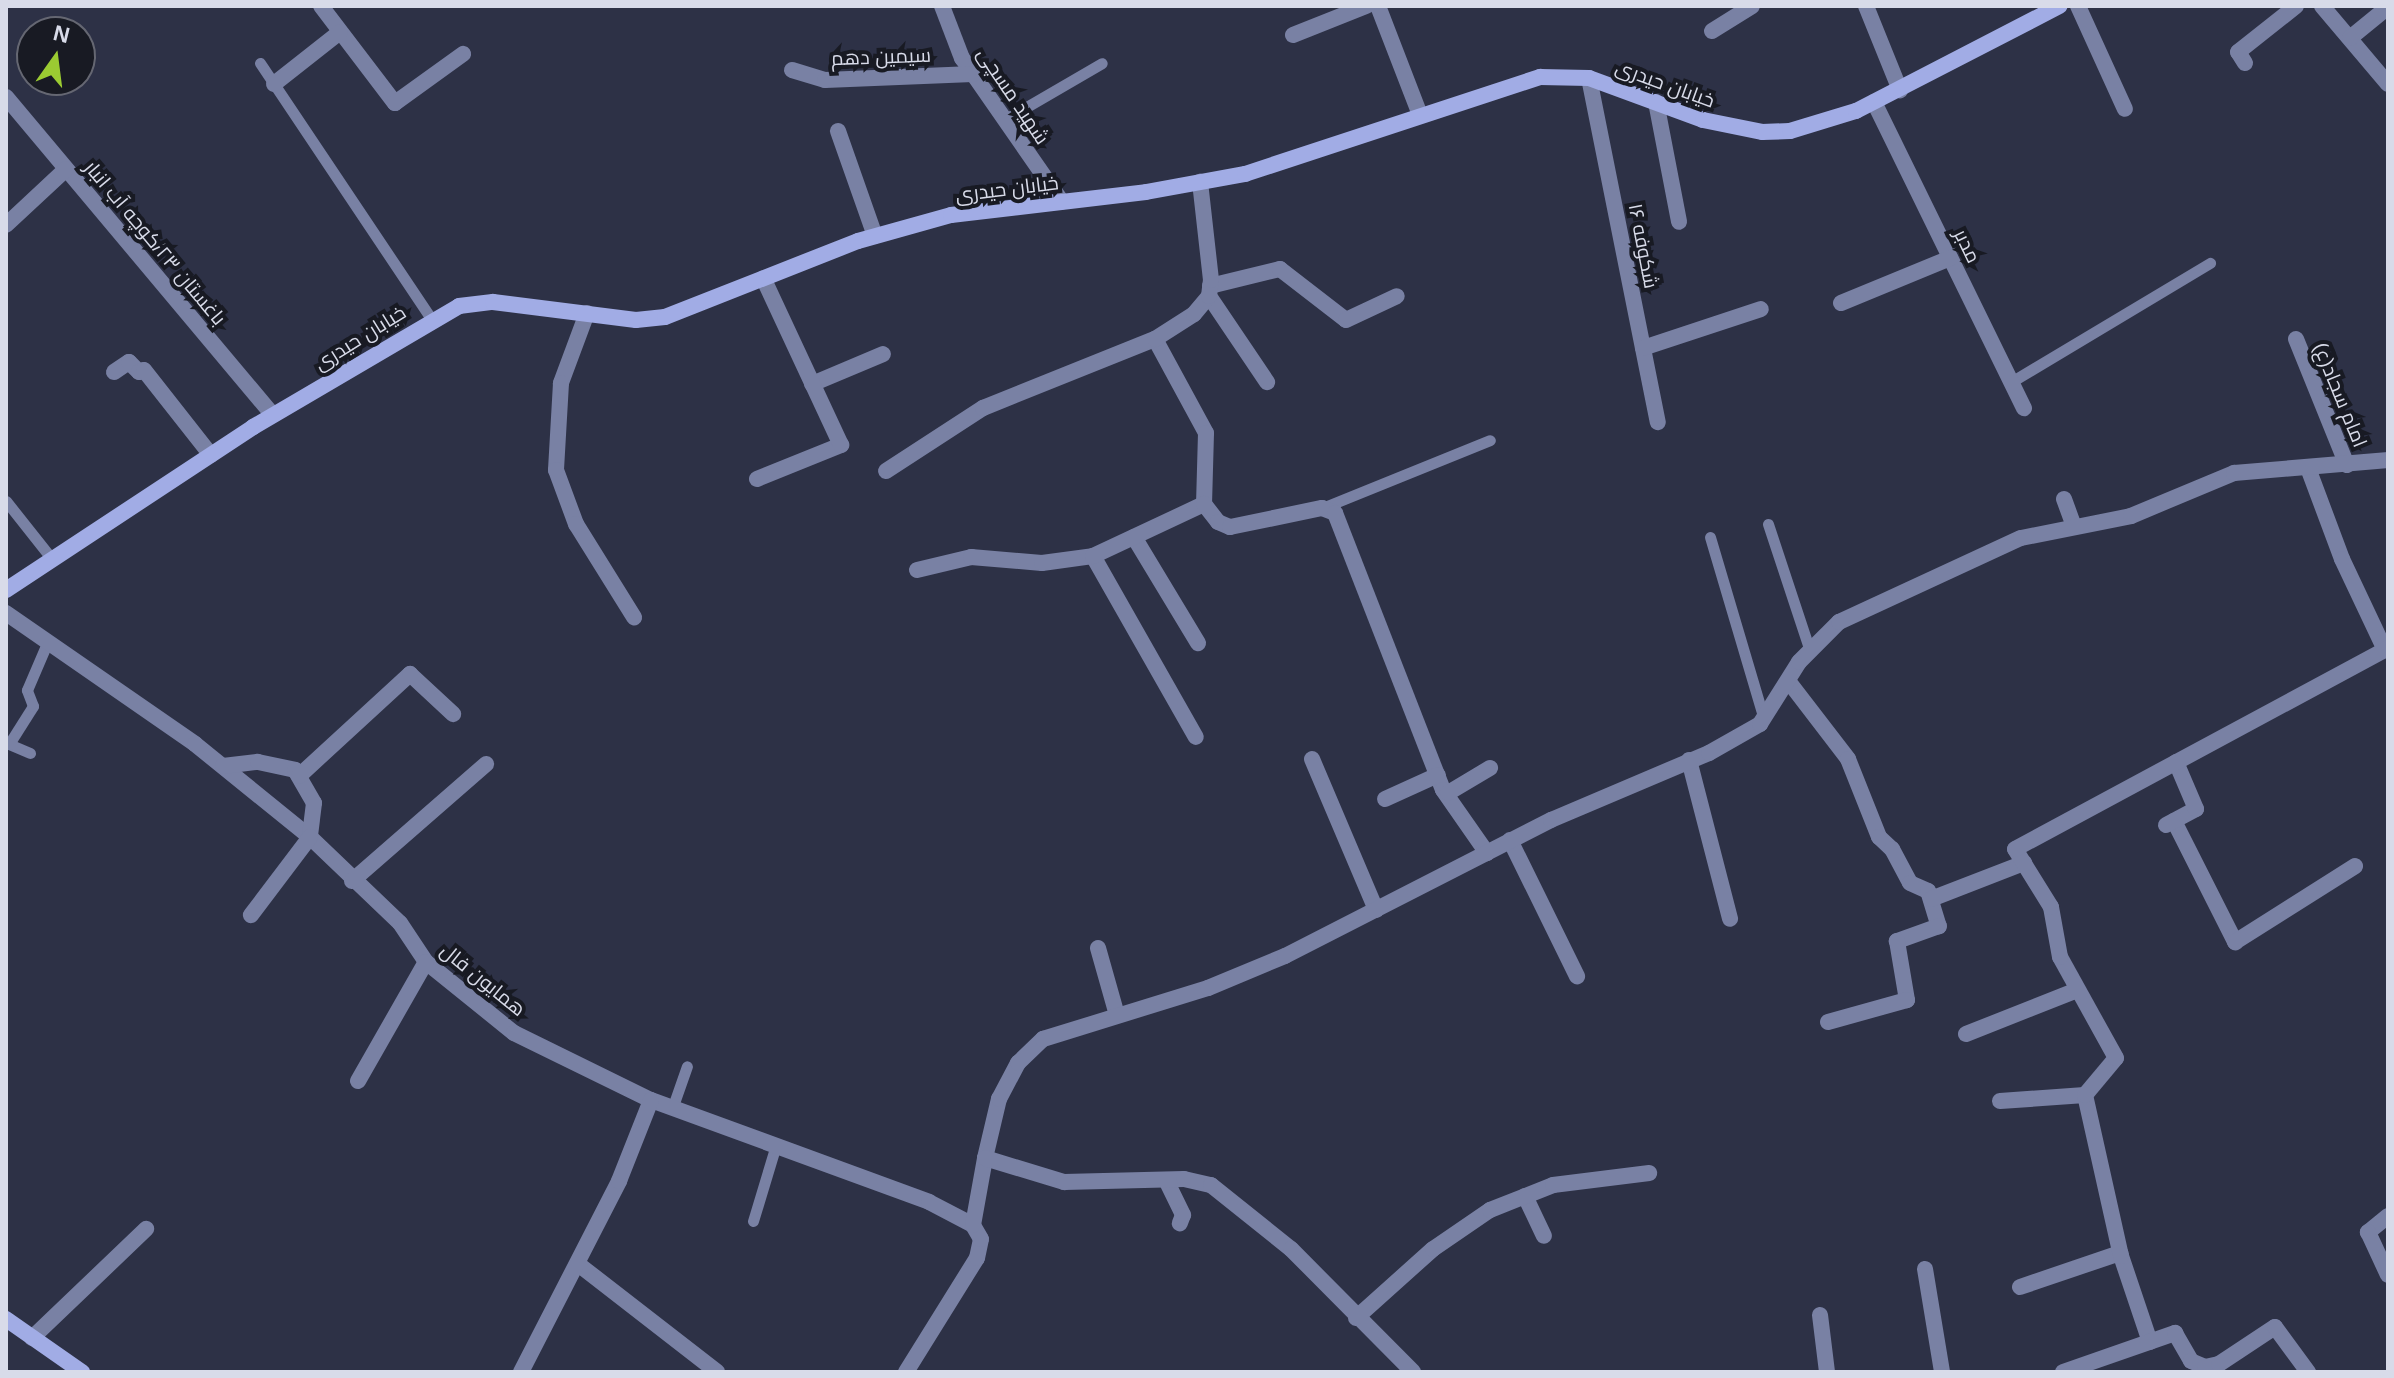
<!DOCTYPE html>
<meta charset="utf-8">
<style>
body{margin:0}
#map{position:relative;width:2394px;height:1378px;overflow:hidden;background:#2d3146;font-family:Arial,Cairo,sans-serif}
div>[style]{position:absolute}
.lane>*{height:11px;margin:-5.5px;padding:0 5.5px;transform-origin:5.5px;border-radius:5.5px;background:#7981a4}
.street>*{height:16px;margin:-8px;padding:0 8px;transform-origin:8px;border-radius:8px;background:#7981a4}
.secondary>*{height:16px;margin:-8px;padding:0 8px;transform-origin:8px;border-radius:8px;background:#a1ace5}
span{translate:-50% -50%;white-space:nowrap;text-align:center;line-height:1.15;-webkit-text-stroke:8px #181a23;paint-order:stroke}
.street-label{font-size:20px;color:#d8dbe9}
.frame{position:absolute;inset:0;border:8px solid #d8dbe9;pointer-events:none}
.north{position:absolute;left:16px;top:16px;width:80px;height:80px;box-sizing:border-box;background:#181a23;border:2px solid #656772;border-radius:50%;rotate:14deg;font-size:22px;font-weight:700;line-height:32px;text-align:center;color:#d8dbe9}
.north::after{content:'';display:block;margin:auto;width:28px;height:36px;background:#9bcb32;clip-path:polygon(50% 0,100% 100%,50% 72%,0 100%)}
</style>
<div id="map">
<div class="lane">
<div style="left:260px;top:63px;width:307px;rotate:56.2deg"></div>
<div style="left:1004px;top:120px;width:113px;rotate:-30.2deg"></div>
<div style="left:2011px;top:382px;width:232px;rotate:-30.9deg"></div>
<div style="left:6px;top:501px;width:74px;rotate:51.6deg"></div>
<div style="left:1322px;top:508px;width:181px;rotate:-22deg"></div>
<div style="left:1768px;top:524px;width:134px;rotate:71.7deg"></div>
<div style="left:1710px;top:537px;width:190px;rotate:73.5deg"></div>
<div style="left:30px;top:753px;width:23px;rotate:-157deg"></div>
<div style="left:9px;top:744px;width:45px;rotate:-57.7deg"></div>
<div style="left:33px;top:706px;width:17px;rotate:-111deg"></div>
<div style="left:27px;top:690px;width:53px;rotate:-66.8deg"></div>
<div style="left:673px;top:1106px;width:42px;rotate:-70.7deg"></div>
<div style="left:753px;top:1221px;width:79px;rotate:-73.2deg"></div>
</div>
<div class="street">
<div style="left:321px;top:6px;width:122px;rotate:52.7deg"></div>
<div style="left:395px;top:103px;width:84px;rotate:-35.8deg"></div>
<div style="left:942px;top:6px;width:56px;rotate:69deg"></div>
<div style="left:962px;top:58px;width:175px;rotate:55.2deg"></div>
<div style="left:1378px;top:6px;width:117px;rotate:68.9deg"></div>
<div style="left:1866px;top:6px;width:91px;rotate:68deg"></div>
<div style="left:2078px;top:6px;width:113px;rotate:65.5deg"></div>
<div style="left:2322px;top:6px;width:102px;rotate:49.8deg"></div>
<div style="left:1712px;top:31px;width:47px;rotate:-32deg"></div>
<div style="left:1293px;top:35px;width:79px;rotate:-21.7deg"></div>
<div style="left:2350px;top:38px;width:49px;rotate:-39.2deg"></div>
<div style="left:2245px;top:63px;width:13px;rotate:-122deg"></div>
<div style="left:2238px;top:52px;width:74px;rotate:-38.4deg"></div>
<div style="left:792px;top:70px;width:34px;rotate:17deg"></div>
<div style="left:825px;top:80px;width:148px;rotate:-2.3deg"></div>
<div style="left:1589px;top:78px;width:351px;rotate:78.7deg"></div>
<div style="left:274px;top:84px;width:84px;rotate:-38.2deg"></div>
<div style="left:6px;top:97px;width:415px;rotate:50deg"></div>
<div style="left:1656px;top:102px;width:122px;rotate:79.1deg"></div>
<div style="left:1874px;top:102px;width:341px;rotate:63.9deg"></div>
<div style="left:838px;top:131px;width:111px;rotate:70.6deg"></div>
<div style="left:6px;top:225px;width:82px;rotate:-43deg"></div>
<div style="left:1210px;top:286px;width:72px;rotate:-13.7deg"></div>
<div style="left:1280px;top:269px;width:83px;rotate:37.7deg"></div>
<div style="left:1346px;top:320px;width:56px;rotate:-25.2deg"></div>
<div style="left:1209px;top:296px;width:104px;rotate:56deg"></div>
<div style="left:1841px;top:303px;width:118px;rotate:-22.4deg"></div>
<div style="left:587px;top:313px;width:75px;rotate:110.4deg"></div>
<div style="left:561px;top:383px;width:87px;rotate:93.3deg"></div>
<div style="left:556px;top:470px;width:58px;rotate:69.7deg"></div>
<div style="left:576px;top:524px;width:110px;rotate:58.1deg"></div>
<div style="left:1155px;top:339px;width:107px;rotate:61.5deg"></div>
<div style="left:1206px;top:433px;width:71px;rotate:91.6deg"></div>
<div style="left:2296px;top:339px;width:136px;rotate:68deg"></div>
<div style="left:1643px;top:348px;width:124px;rotate:-18.3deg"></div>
<div style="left:114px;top:372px;width:18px;rotate:-34deg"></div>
<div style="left:129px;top:362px;width:14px;rotate:45deg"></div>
<div style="left:139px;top:372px;width:5px;rotate:-22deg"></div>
<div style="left:144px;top:370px;width:108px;rotate:51.8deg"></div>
<div style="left:812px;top:384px;width:77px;rotate:-22.9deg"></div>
<div style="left:2308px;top:468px;width:97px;rotate:69.5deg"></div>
<div style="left:2342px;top:559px;width:101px;rotate:64.7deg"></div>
<div style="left:886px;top:471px;width:116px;rotate:-33deg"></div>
<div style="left:983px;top:408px;width:185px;rotate:-21.9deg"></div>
<div style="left:1155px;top:339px;width:46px;rotate:-32.7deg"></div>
<div style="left:1194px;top:314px;width:23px;rotate:-50deg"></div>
<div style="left:1209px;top:296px;width:16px;rotate:-83deg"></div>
<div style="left:1211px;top:280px;width:99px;rotate:-96.4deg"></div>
<div style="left:757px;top:479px;width:91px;rotate:-22deg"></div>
<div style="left:841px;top:445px;width:184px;rotate:-115deg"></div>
<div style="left:2064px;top:499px;width:27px;rotate:70deg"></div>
<div style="left:1134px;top:537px;width:124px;rotate:58.9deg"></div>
<div style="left:1093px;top:556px;width:208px;rotate:60.4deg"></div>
<div style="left:917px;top:570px;width:56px;rotate:-13.5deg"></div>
<div style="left:971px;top:557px;width:71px;rotate:4.8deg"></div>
<div style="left:1042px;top:563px;width:51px;rotate:-7.8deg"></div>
<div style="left:1093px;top:556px;width:123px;rotate:-25.1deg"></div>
<div style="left:1204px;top:504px;width:23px;rotate:52deg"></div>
<div style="left:1218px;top:522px;width:13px;rotate:23deg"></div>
<div style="left:1230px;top:527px;width:94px;rotate:-11.7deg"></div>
<div style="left:1322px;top:508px;width:14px;rotate:21deg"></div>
<div style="left:1335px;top:513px;width:297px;rotate:68.7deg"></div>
<div style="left:1443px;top:790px;width:77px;rotate:55.1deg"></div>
<div style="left:6px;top:613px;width:230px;rotate:34.7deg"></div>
<div style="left:195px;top:744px;width:148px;rotate:39deg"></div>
<div style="left:310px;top:837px;width:124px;rotate:43.7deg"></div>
<div style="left:400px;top:923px;width:47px;rotate:56.3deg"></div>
<div style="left:426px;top:962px;width:113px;rotate:38.9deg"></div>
<div style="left:514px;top:1033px;width:153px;rotate:26.1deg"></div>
<div style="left:651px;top:1100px;width:296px;rotate:20.1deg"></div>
<div style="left:929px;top:1202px;width:50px;rotate:27.6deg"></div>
<div style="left:1789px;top:682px;width:97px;rotate:52.5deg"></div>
<div style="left:1848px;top:759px;width:84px;rotate:68.3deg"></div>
<div style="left:1879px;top:837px;width:18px;rotate:43deg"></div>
<div style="left:1892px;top:849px;width:38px;rotate:62deg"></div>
<div style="left:1910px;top:883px;width:20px;rotate:24deg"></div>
<div style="left:1928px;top:891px;width:37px;rotate:73deg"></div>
<div style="left:1939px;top:926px;width:45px;rotate:160.3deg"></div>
<div style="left:1897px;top:941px;width:60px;rotate:80.4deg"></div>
<div style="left:1907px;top:1000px;width:82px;rotate:164.4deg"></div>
<div style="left:1312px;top:759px;width:164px;rotate:67deg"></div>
<div style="left:1689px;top:760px;width:164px;rotate:75.5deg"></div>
<div style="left:223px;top:766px;width:35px;rotate:-7deg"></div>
<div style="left:258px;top:762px;width:38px;rotate:12deg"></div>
<div style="left:295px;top:770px;width:38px;rotate:60deg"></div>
<div style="left:314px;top:803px;width:34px;rotate:97deg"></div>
<div style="left:310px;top:837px;width:98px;rotate:127.1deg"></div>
<div style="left:299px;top:776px;width:151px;rotate:-42.6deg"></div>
<div style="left:410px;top:674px;width:59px;rotate:42.9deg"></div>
<div style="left:1448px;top:793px;width:49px;rotate:-30.8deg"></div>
<div style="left:1385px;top:799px;width:58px;rotate:-24.4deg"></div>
<div style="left:2174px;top:821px;width:136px;rotate:63.2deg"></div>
<div style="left:2235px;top:942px;width:142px;rotate:-32.3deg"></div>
<div style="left:2166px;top:825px;width:34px;rotate:-28deg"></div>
<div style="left:2196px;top:809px;width:51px;rotate:-113.1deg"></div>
<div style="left:1510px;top:840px;width:152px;rotate:63.8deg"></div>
<div style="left:352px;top:881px;width:178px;rotate:-41.1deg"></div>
<div style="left:1931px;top:899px;width:100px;rotate:-21.2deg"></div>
<div style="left:1098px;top:948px;width:70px;rotate:74.2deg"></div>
<div style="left:1966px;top:1034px;width:119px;rotate:-21.6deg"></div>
<div style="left:358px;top:1081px;width:137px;rotate:-60.3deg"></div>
<div style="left:2000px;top:1101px;width:85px;rotate:-4deg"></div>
<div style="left:985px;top:1158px;width:61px;rotate:-76.7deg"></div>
<div style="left:999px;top:1099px;width:41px;rotate:-62.2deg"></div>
<div style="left:1018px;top:1063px;width:35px;rotate:-44deg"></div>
<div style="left:1043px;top:1039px;width:173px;rotate:-17.2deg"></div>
<div style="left:1208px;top:988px;width:83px;rotate:-22.6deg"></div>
<div style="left:1285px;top:956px;width:299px;rotate:-27.1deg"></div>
<div style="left:1551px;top:820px;width:172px;rotate:-23deg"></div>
<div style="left:1709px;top:753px;width:59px;rotate:-29.6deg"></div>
<div style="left:1760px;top:724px;width:73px;rotate:-57.8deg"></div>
<div style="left:1799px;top:662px;width:57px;rotate:-45deg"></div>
<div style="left:1839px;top:622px;width:200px;rotate:-24.8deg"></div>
<div style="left:2021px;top:538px;width:112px;rotate:-11.3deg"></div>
<div style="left:2131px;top:516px;width:112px;rotate:-22.7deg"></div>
<div style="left:2234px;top:473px;width:155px;rotate:-4.8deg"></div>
<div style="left:1166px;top:1180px;width:39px;rotate:64deg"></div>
<div style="left:1183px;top:1215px;width:9px;rotate:111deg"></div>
<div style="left:1525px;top:1196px;width:44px;rotate:64.6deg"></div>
<div style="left:2388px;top:1216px;width:26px;rotate:141deg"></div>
<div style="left:2368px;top:1232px;width:47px;rotate:65.1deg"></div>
<div style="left:578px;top:1264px;width:176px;rotate:37.8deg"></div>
<div style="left:1925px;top:1269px;width:104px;rotate:80.6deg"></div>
<div style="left:2020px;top:1287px;width:106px;rotate:-18.8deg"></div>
<div style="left:1820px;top:1315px;width:57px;rotate:83deg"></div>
<div style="left:1356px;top:1318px;width:103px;rotate:-41.9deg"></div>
<div style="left:1433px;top:1249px;width:69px;rotate:-34.4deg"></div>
<div style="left:1490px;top:1210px;width:68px;rotate:-21.6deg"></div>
<div style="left:1553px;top:1185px;width:97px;rotate:-7.1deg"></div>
<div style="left:32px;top:1338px;width:158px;rotate:-43.7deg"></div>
<div style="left:2150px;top:1342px;width:91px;rotate:-108.6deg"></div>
<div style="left:2121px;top:1256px;width:165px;rotate:-102.6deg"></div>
<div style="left:2085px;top:1095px;width:48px;rotate:-50deg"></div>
<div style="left:2116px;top:1058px;width:115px;rotate:-119deg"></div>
<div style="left:2060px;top:957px;width:51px;rotate:-100.2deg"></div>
<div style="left:2051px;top:907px;width:68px;rotate:-121.8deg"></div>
<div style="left:2015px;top:849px;width:424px;rotate:-28.3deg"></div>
<div style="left:521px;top:1372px;width:215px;rotate:-62.8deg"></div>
<div style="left:619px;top:1181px;width:87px;rotate:-68.4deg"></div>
<div style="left:906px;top:1372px;width:134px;rotate:-58.1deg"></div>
<div style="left:977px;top:1258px;width:19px;rotate:-78deg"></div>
<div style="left:981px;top:1239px;width:16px;rotate:-120deg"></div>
<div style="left:973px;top:1225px;width:68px;rotate:-79.8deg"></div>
<div style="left:985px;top:1158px;width:83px;rotate:16.9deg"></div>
<div style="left:1064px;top:1182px;width:120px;rotate:-1.4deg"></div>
<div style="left:1184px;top:1179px;width:28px;rotate:13deg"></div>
<div style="left:1211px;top:1185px;width:102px;rotate:38.7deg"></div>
<div style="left:1291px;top:1249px;width:173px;rotate:45.2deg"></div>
<div style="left:2063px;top:1372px;width:119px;rotate:-19.2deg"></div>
<div style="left:2175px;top:1333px;width:32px;rotate:60deg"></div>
<div style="left:2191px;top:1361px;width:15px;rotate:23deg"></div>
<div style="left:2205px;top:1367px;width:14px;rotate:-12deg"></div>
<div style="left:2219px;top:1364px;width:67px;rotate:-33.5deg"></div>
<div style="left:2275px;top:1327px;width:56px;rotate:53.7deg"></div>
</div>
<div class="secondary">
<div style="left:6px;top:590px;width:296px;rotate:-33.4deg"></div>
<div style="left:253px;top:427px;width:239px;rotate:-30.4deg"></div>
<div style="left:459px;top:306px;width:34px;rotate:-7deg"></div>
<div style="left:493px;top:302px;width:144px;rotate:7.2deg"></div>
<div style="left:636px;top:320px;width:29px;rotate:-6deg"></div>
<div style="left:665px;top:317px;width:207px;rotate:-21.5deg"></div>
<div style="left:858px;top:241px;width:97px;rotate:-15.6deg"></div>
<div style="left:951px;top:215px;width:196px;rotate:-6.7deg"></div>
<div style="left:1146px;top:192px;width:101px;rotate:-10.3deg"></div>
<div style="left:1245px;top:174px;width:311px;rotate:-18.2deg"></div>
<div style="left:1540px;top:77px;width:49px;rotate:1.2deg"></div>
<div style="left:1589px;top:78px;width:121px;rotate:20.2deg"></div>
<div style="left:1703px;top:120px;width:60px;rotate:11.5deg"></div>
<div style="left:1762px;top:132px;width:28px;rotate:-2deg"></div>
<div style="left:1790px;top:131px;width:69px;rotate:-16.9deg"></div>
<div style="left:1856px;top:111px;width:229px;rotate:-27.3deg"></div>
<div style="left:6px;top:1319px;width:93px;rotate:34.9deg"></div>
</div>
<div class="street-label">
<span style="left:881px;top:57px;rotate:-2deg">سیمین دهم</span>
<span style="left:1665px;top:84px;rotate:20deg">خیابان حیدری</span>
<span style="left:1013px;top:96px;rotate:56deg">شهید مسچی</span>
<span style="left:1007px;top:189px;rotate:-7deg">خیابان حیدری</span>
<span style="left:155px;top:243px;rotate:50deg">باغستان ۲۳/کوچه آب انبار</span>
<span style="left:1643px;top:246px;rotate:79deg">شکوفه ۱۶</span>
<span style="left:1967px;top:246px;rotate:64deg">مدبر</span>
<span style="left:360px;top:338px;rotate:-32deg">خیابان حیدری</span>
<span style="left:2340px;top:395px;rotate:68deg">امام سجاد(ع)</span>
<span style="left:483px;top:980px;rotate:39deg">همایون فال</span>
</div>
<div class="frame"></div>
<div class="north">N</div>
</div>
